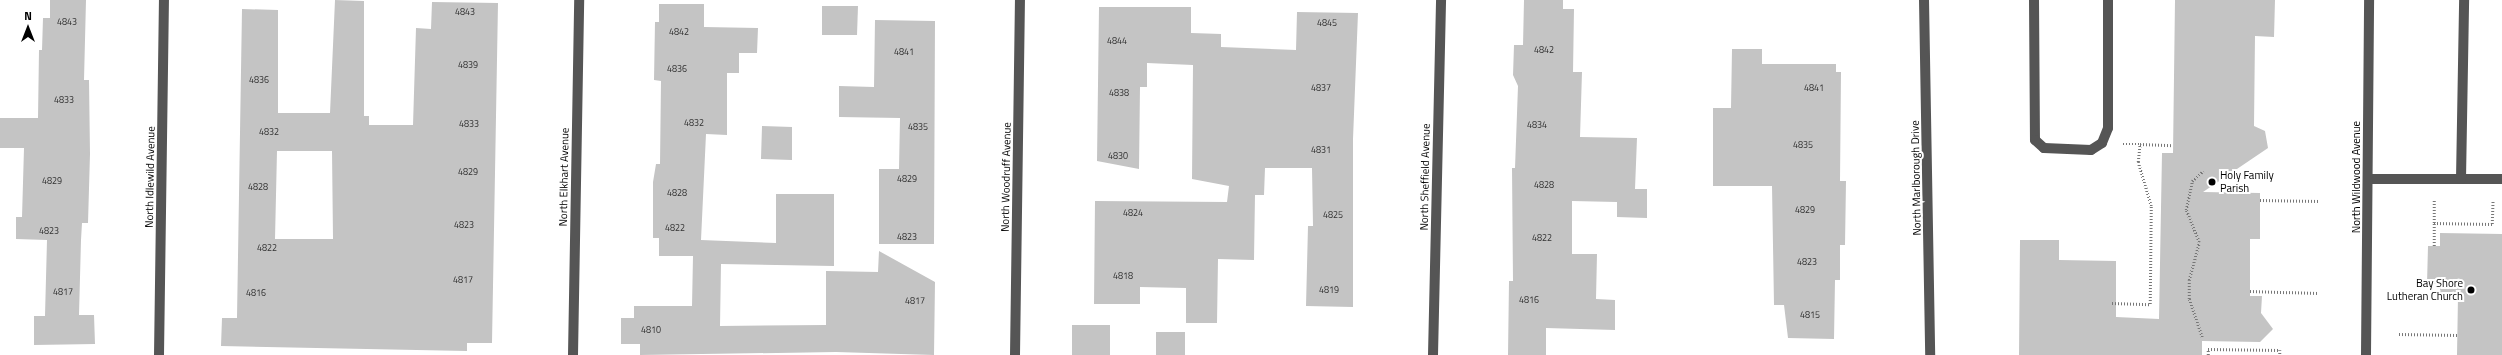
<!DOCTYPE html>
<style>
body{margin:0}
#map{position:relative;width:2502px;height:355px;overflow:hidden;background:#fff;font-family:"Titillium Web",sans-serif}
div>[style]{position:absolute}
.building>*{inset:0;background:#c4c4c4}
.path>*{height:2.5px;margin-top:-1.25px;transform-origin:0;background:repeating-linear-gradient(90deg,#777 0 1px,transparent 0 3px)}
.minor>*{height:10px;margin:-5px;padding:0 5px;transform-origin:5px;border-radius:5px;background:#555}
.dots>*{width:11px;height:11px;translate:-50% -50%;box-sizing:border-box;border:2px solid #fff;border-radius:50%}
span{translate:-50% -50%;white-space:nowrap;text-align:center;line-height:1.15;-webkit-text-stroke:4px #fff;paint-order:stroke}
.number-label{font-size:9px;color:#313131}
.number-label span{-webkit-text-stroke-width:0}
.poi-label{font-size:11px;color:#000}
.left{translate:0 -50%;text-align:left}
.right{translate:-100% -50%;text-align:right}
.street-label{font-size:11px;color:#000}
.north{position:absolute;left:8px;top:8px;width:40px;height:40px;-webkit-text-stroke:3px #fff;paint-order:stroke;rotate:0deg;font-size:11px;font-weight:700;line-height:16px;text-align:center;color:#000}
.north::after{content:'';display:block;margin:auto;width:14px;height:18px;background:#000;clip-path:polygon(50% 0,100% 100%,50% 72%,0 100%)}
</style>
<div id="map">
<div class="building">
<div style="clip-path:polygon(50px 0,86px 0,84px 80px,89px 80px,90px 154px,88px 223px,82px 223px,81px 240px,79px 315px,94px 315px,95px 344px,34px 345px,34px 316px,45px 316px,47px 240px,16px 239px,16px 217px,22px 217px,24px 148px,0 148px,0 118px,38px 118px,39px 50px,42px 50px,43px 18px,50px 18px)"></div>
<div style="clip-path:polygon(evenodd,335px 0,364px 1px,364px 116px,369px 116px,369px 125px,413px 125px,416px 28px,431px 29px,432px 2px,498px 3px,492px 343px,467px 343px,467px 351px,221px 346px,222px 318px,237px 318px,242px 9px,278px 10px,278px 113px,330px 113px,335px 0,277px 151px,332px 151px,333px 239px,275px 239px,277px 151px)"></div>
<div style="clip-path:polygon(1524px 0,1563px 0,1563px 9px,1574px 9px,1573px 72px,1582px 72px,1580px 137px,1637px 138px,1635px 189px,1647px 189px,1647px 218px,1617px 217px,1617px 202px,1572px 201px,1572px 254px,1597px 254px,1596px 299px,1615px 300px,1615px 330px,1546px 328px,1546px 355px,1508px 355px,1509px 281px,1513px 281px,1512px 168px,1515px 168px,1518px 86px,1513px 75px,1514px 45px,1523px 45px)"></div>
<div style="clip-path:polygon(2175px 0,2275px 0,2274px 37px,2255px 36px,2254px 126px,2265px 131px,2268px 148px,2203px 192px,2260px 193px,2260px 239px,2250px 239px,2250px 296px,2262px 296px,2261px 313px,2273px 329px,2260px 342px,2202px 341px,2202px 355px,2019px 355px,2020px 240px,2059px 240px,2059px 260px,2116px 261px,2116px 317px,2159px 319px,2162px 153px,2173px 153px)"></div>
<div style="clip-path:polygon(659px 4px,704px 4px,704px 27px,758px 28px,757px 53px,739px 53px,739px 73px,727px 73px,727px 135px,706px 134px,701px 240px,776px 243px,776px 194px,834px 194px,834px 266px,721px 264px,720px 326px,826px 325px,826px 271px,878px 272px,879px 251px,935px 282px,934px 355px,836px 352px,640px 355px,640px 344px,621px 344px,621px 318px,634px 318px,634px 306px,692px 306px,693px 256px,659px 256px,659px 238px,653px 238px,653px 182px,656px 164px,660px 164px,661px 81px,654px 80px,655px 22px,659px 22px)"></div>
<div style="clip-path:polygon(822px 6px,858px 6px,857px 35px,822px 35px)"></div>
<div style="clip-path:polygon(1099px 7px,1191px 7px,1191px 33px,1221px 34px,1221px 47px,1296px 50px,1297px 12px,1358px 13px,1353px 139px,1353px 307px,1306px 306px,1308px 226px,1313px 226px,1312px 168px,1265px 168px,1264px 195px,1255px 195px,1254px 260px,1218px 259px,1217px 323px,1186px 323px,1186px 288px,1140px 287px,1140px 304px,1094px 304px,1095px 201px,1227px 202px,1229px 186px,1192px 179px,1193px 65px,1147px 63px,1147px 87px,1140px 87px,1139px 169px,1097px 161px)"></div>
<div style="clip-path:polygon(875px 20px,935px 21px,934px 244px,879px 244px,879px 169px,899px 169px,900px 118px,839px 117px,839px 86px,874px 87px)"></div>
<div style="clip-path:polygon(1732px 49px,1762px 49px,1762px 64px,1836px 64px,1836px 72px,1841px 72px,1840px 181px,1846px 181px,1845px 245px,1840px 245px,1840px 280px,1835px 280px,1834px 339px,1788px 338px,1784px 305px,1774px 305px,1772px 186px,1713px 186px,1713px 108px,1731px 108px)"></div>
<div style="clip-path:polygon(762px 126px,792px 127px,792px 160px,761px 159px)"></div>
<div style="clip-path:polygon(2440px 233px,2502px 234px,2502px 355px,2457px 355px,2458px 296px,2440px 296px,2440px 284px,2427px 284px,2428px 246px,2440px 246px)"></div>
<div style="clip-path:polygon(1072px 325px,1110px 325px,1110px 355px,1072px 355px)"></div>
<div style="clip-path:polygon(1156px 332px,1185px 332px,1185px 355px,1156px 355px)"></div>
</div>
<div class="path">
<div style="left:2123px;top:144px;width:17px"></div>
<div style="left:2260px;top:200px;width:60px;rotate:1deg"></div>
<div style="left:2434px;top:223px;width:23px;rotate:-90deg"></div>
<div style="left:2434px;top:246px;width:23px;rotate:-90deg"></div>
<div style="left:2434px;top:223px;width:58px;rotate:1deg"></div>
<div style="left:2492px;top:224px;width:24px;rotate:-88deg"></div>
<div style="left:2250px;top:291px;width:68px;rotate:1.7deg"></div>
<div style="left:2112px;top:303px;width:38px;rotate:2deg"></div>
<div style="left:2150px;top:304px;width:98px;rotate:-89.4deg"></div>
<div style="left:2151px;top:206px;width:46px;rotate:-106.5deg"></div>
<div style="left:2138px;top:162px;width:18px;rotate:-84deg"></div>
<div style="left:2140px;top:144px;width:33px;rotate:2deg"></div>
<div style="left:2399px;top:334px;width:59px;rotate:1deg"></div>
<div style="left:2202px;top:337px;width:40px;rotate:-108.9deg"></div>
<div style="left:2189px;top:299px;width:19px;rotate:-90deg"></div>
<div style="left:2189px;top:280px;width:39px;rotate:-75deg"></div>
<div style="left:2199px;top:242px;width:35px;rotate:-112deg"></div>
<div style="left:2186px;top:210px;width:30px;rotate:-78deg"></div>
<div style="left:2192px;top:181px;width:15px;rotate:-42deg"></div>
<div style="left:2208px;top:355px;width:6px;rotate:-90deg"></div>
<div style="left:2208px;top:349px;width:72px;rotate:0.8deg"></div>
<div style="left:2280px;top:350px;width:5px;rotate:90deg"></div>
</div>
<div class="minor">
<div style="left:1924px;top:0;width:355px;rotate:89deg"></div>
<div style="left:2034px;top:0;width:140px;rotate:89.6deg"></div>
<div style="left:2035px;top:140px;width:12px;rotate:42deg"></div>
<div style="left:2044px;top:148px;width:47px;rotate:2.4deg"></div>
<div style="left:2091px;top:150px;width:13px;rotate:-32deg"></div>
<div style="left:2102px;top:143px;width:16px;rotate:-68deg"></div>
<div style="left:2108px;top:128px;width:128px;rotate:-90deg"></div>
<div style="left:2368px;top:179px;width:134px"></div>
<div style="left:2461px;top:179px;width:179px;rotate:-89deg"></div>
<div style="left:159px;top:355px;width:355px;rotate:-89.2deg"></div>
<div style="left:573px;top:355px;width:355px;rotate:-89deg"></div>
<div style="left:1015px;top:355px;width:355px;rotate:-89.2deg"></div>
<div style="left:1433px;top:355px;width:355px;rotate:-88.7deg"></div>
<div style="left:2366px;top:355px;width:355px;rotate:-89.5deg"></div>
</div>
<div class="dots">
<div style="left:2212px;top:182px;background:#000"></div>
<div style="left:2471px;top:290px;background:#000"></div>
</div>
<div class="number-label">
<span style="left:465px;top:12px">4843</span>
<span style="left:67px;top:22px">4843</span>
<span style="left:1327px;top:23px">4845</span>
<span style="left:679px;top:32px">4842</span>
<span style="left:1117px;top:41px">4844</span>
<span style="left:1544px;top:50px">4842</span>
<span style="left:904px;top:52px">4841</span>
<span style="left:468px;top:65px">4839</span>
<span style="left:677px;top:69px">4836</span>
<span style="left:259px;top:80px">4836</span>
<span style="left:1321px;top:88px">4837</span>
<span style="left:1814px;top:88px">4841</span>
<span style="left:1119px;top:93px">4838</span>
<span style="left:64px;top:100px">4833</span>
<span style="left:694px;top:123px">4832</span>
<span style="left:469px;top:124px">4833</span>
<span style="left:1537px;top:125px">4834</span>
<span style="left:918px;top:127px">4835</span>
<span style="left:269px;top:132px">4832</span>
<span style="left:1803px;top:145px">4835</span>
<span style="left:1321px;top:150px">4831</span>
<span style="left:1118px;top:156px">4830</span>
<span style="left:468px;top:172px">4829</span>
<span style="left:907px;top:179px">4829</span>
<span style="left:52px;top:181px">4829</span>
<span style="left:1544px;top:185px">4828</span>
<span style="left:258px;top:187px">4828</span>
<span style="left:677px;top:193px">4828</span>
<span style="left:1805px;top:210px">4829</span>
<span style="left:1133px;top:213px">4824</span>
<span style="left:1333px;top:215px">4825</span>
<span style="left:464px;top:225px">4823</span>
<span style="left:675px;top:228px">4822</span>
<span style="left:49px;top:231px">4823</span>
<span style="left:907px;top:237px">4823</span>
<span style="left:1542px;top:238px">4822</span>
<span style="left:267px;top:248px">4822</span>
<span style="left:1807px;top:262px">4823</span>
<span style="left:1123px;top:276px">4818</span>
<span style="left:463px;top:280px">4817</span>
<span style="left:1329px;top:290px">4819</span>
<span style="left:63px;top:292px">4817</span>
<span style="left:256px;top:293px">4816</span>
<span style="left:1529px;top:300px">4816</span>
<span style="left:915px;top:301px">4817</span>
<span style="left:1810px;top:315px">4815</span>
<span style="left:651px;top:330px">4810</span>
</div>
<div class="poi-label">
<span class="left" style="left:2220px;top:182px">Holy Family<br>Parish</span>
<span class="right" style="left:2463px;top:290px">Bay Shore<br>Lutheran Church</span>
</div>
<div class="street-label">
<span style="left:150px;top:177px;rotate:-89deg">North Idlewild Avenue</span>
<span style="left:564px;top:177px;rotate:-89deg">North Elkhart Avenue</span>
<span style="left:1006px;top:177px;rotate:-89deg">North Woodruff Avenue</span>
<span style="left:1425px;top:177px;rotate:-89deg">North Sheffield Avenue</span>
<span style="left:2356px;top:177px;rotate:-90deg">North Wildwood Avenue</span>
<span style="left:1916px;top:178px;rotate:-91deg">North Marlborough Drive</span>
</div>
<div class="north">N</div>
</div>
